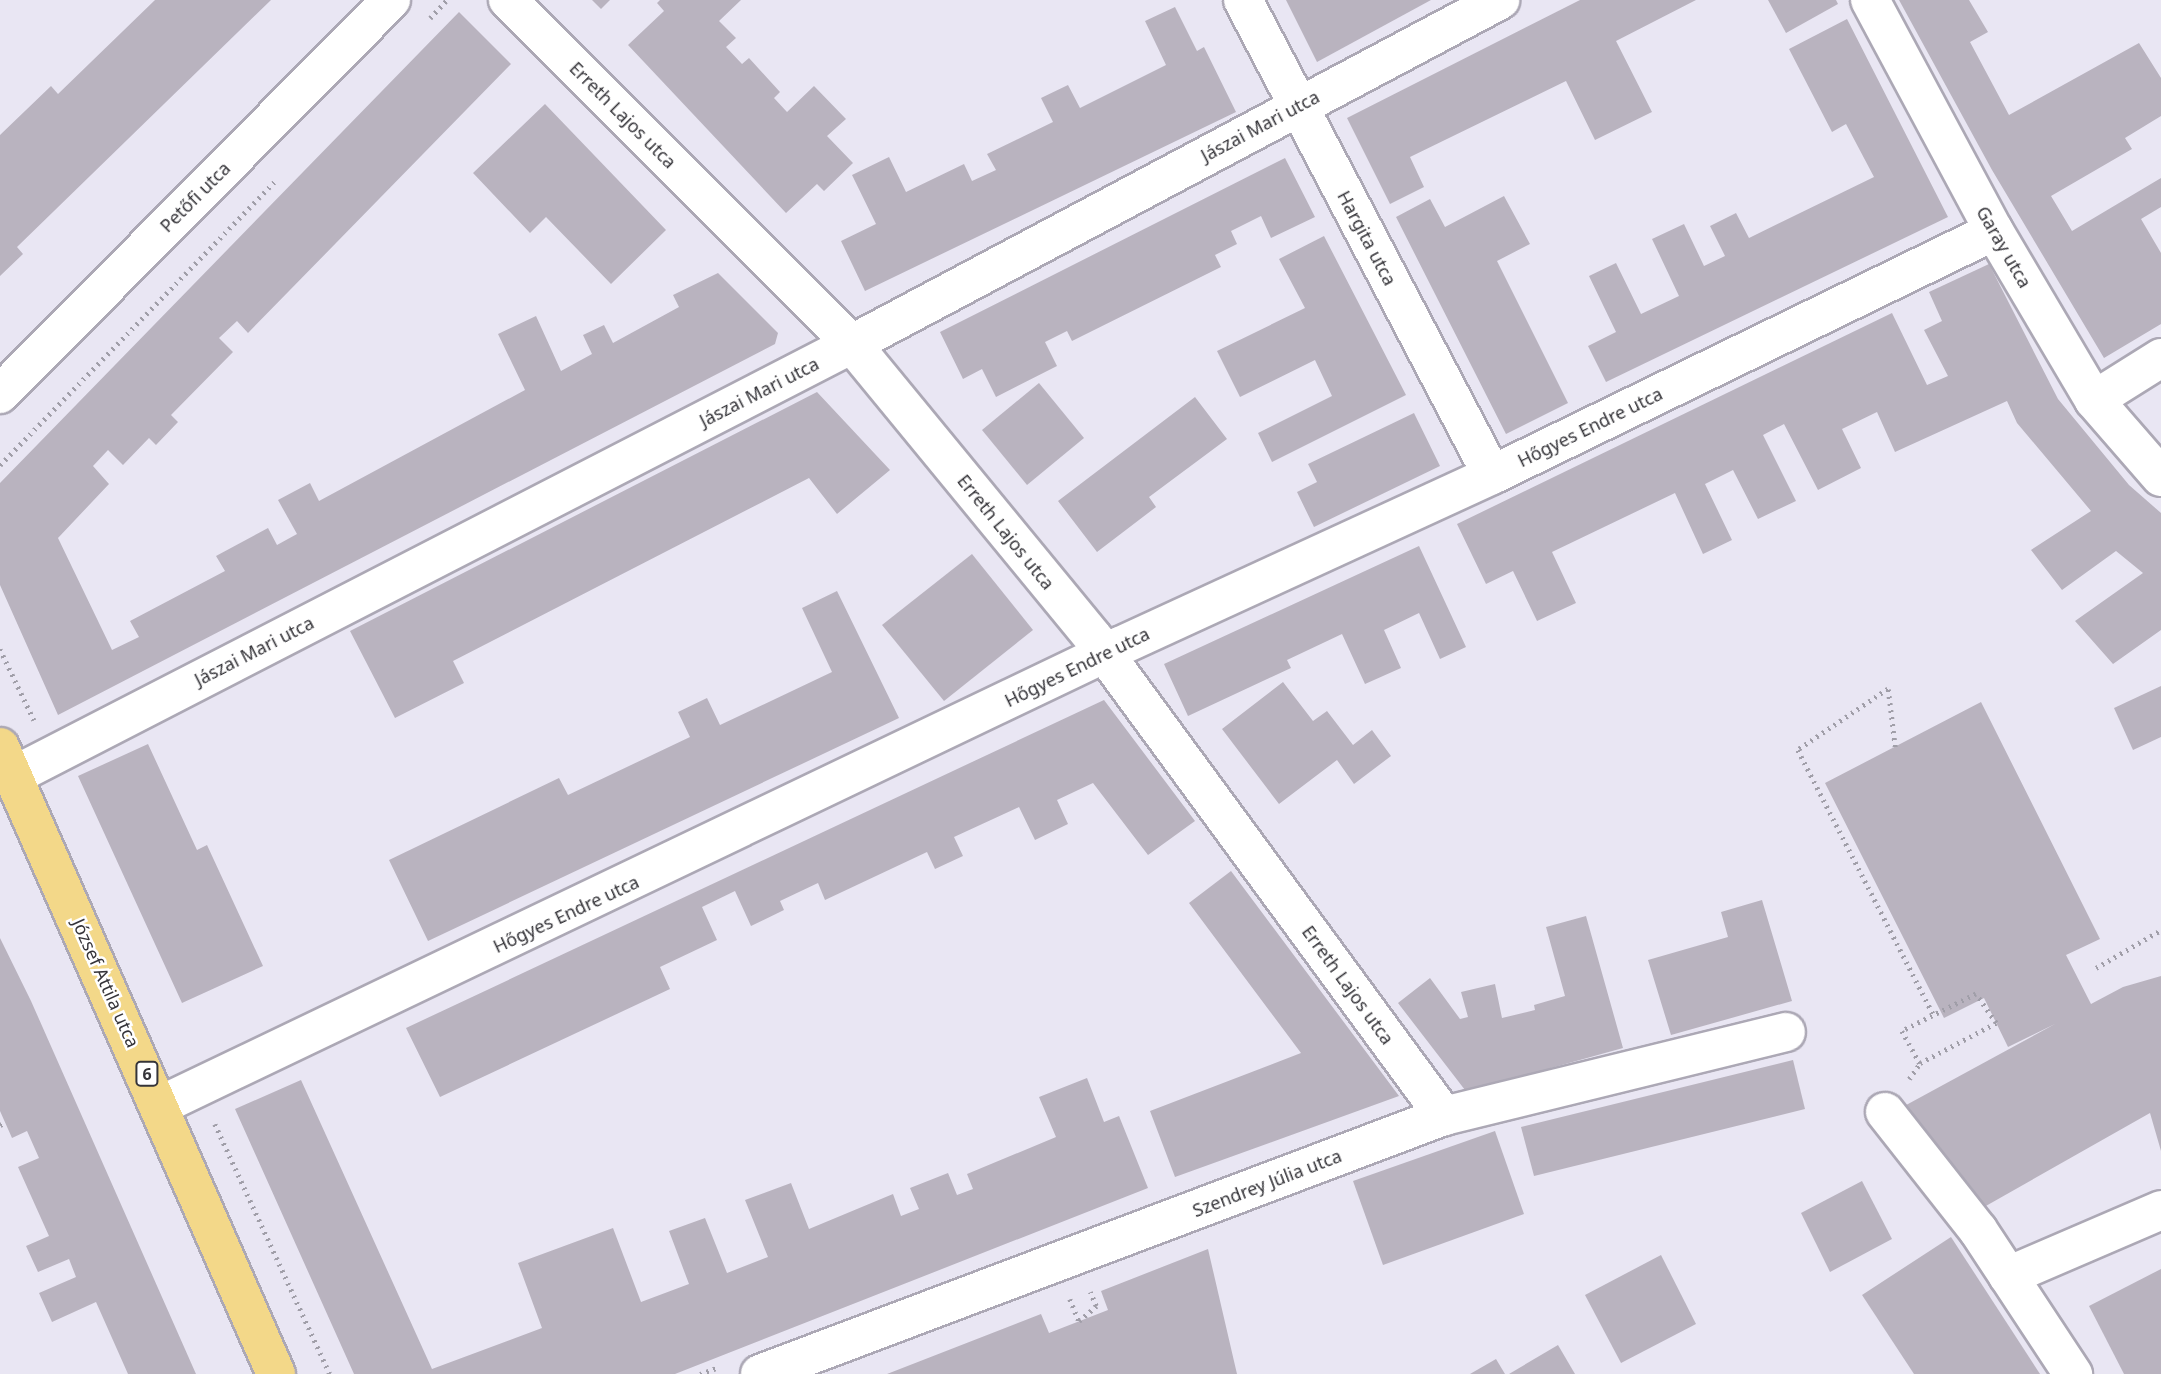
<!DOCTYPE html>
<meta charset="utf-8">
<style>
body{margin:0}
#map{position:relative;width:2161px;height:1374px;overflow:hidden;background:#e9e6f3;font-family:"Noto Sans",sans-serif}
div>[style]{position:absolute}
.building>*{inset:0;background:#b9b3bf}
.path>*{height:4.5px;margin-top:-2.25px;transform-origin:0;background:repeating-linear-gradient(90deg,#a09ea8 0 2px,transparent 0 7px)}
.roads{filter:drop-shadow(2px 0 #aca8b5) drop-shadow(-2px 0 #aca8b5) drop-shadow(0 2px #aca8b5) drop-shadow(0 -2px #aca8b5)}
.minor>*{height:38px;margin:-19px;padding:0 19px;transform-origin:19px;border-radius:19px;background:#fff}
.major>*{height:38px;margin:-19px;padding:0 19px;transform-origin:19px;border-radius:19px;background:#f3d889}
span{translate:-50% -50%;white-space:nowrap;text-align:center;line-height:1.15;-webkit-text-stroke:5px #fff;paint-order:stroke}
.shield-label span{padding:2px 5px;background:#fff;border:2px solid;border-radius:5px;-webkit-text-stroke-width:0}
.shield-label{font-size:16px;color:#353439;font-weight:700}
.street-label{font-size:18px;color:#353439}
</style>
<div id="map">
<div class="building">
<div style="clip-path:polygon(155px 0,271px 0,17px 247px,23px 254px,0 276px,0 135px,51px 86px,58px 94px)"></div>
<div style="clip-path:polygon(592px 0,610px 0,601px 9px)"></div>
<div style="clip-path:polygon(660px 0,741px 0,719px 21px,736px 38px,726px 47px,742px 64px,749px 58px,780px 92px,774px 98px,787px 112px,814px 86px,846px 119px,827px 136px,853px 163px,824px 191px,817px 184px,786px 213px,628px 45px,664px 11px,657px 3px)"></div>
<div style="clip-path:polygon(1286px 0,1431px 0,1317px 62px)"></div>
<div style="clip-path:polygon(1580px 0,1696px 0,1616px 41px,1652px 112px,1595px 140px,1566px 81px,1410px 157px,1424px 187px,1390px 204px,1347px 118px)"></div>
<div style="clip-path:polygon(1768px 0,1836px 0,1838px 4px,1786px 33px)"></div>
<div style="clip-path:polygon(1899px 0,1969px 0,1988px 32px,1970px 42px,2009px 115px,2139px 43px,2161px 78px,2161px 116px,2125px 138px,2132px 149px,2051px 196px,2072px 231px,2161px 178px,2161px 207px,2141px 219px,2161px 253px,2161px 324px,2104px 358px,1992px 170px)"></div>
<div style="clip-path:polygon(1175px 7px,1197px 51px,1204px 47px,1236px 112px,865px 291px,841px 241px,876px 224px,852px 175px,889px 157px,906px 192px,964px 164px,972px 181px,996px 170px,987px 154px,1053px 122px,1041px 98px,1068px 85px,1080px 108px,1166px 65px,1145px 21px)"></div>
<div style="clip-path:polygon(459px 12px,511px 64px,248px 333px,237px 321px,219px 338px,233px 352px,171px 415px,178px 422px,156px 445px,149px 438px,123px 465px,108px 450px,93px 466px,109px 484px,58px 538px,112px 650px,139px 637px,130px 621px,225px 571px,216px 556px,268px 528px,277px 545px,297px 534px,278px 500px,310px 483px,319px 501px,525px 390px,498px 334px,536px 316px,561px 371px,592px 354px,583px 335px,604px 325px,613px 343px,679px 307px,673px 295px,718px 273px,778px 333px,775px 344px,58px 715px,0 585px,0 483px)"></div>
<div style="clip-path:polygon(1847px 19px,1948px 217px,1606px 382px,1588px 346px,1616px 332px,1589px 276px,1616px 263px,1641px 314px,1679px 296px,1652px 239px,1684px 224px,1704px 266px,1725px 256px,1710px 226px,1736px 213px,1749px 238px,1874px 177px,1846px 124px,1832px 132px,1789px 49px)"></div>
<div style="clip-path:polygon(545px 104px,666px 230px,611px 284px,546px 217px,530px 233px,473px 173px)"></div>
<div style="clip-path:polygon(1285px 158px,1315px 217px,1271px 238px,1261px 216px,1231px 231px,1237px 244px,1215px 255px,1221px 267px,1072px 341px,1067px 331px,1045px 342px,1057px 366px,996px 397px,982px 369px,963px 379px,940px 332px)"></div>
<div style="clip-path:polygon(1504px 196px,1530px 244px,1497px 261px,1568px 403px,1506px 434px,1396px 217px,1430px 199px,1445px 227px)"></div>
<div style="clip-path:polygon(1324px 236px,1406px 395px,1272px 462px,1258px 433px,1332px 396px,1315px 360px,1240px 397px,1217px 351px,1305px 308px,1279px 259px)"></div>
<div style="clip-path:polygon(1989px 264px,2058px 399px,2129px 485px,2161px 513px,2161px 630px,2113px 664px,2075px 621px,2143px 573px,2116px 551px,2062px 590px,2031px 550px,2091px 511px,2017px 423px,2007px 401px,1895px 452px,1877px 412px,1842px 429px,1861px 468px,1818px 490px,1784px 424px,1763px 435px,1796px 501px,1758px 519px,1733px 470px,1705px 484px,1732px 540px,1703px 554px,1675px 493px,1552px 552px,1576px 603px,1537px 621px,1513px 571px,1486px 584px,1457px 524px,1892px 313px,1927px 385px,1948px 376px,1924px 330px,1942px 321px,1929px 292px)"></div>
<div style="clip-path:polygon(1039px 383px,1084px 438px,1027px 485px,982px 430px)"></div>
<div style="clip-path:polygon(817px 392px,890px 470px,837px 514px,809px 478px,453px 661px,464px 683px,395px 718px,350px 631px)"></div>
<div style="clip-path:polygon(1195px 397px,1227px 439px,1149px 497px,1156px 507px,1097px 552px,1058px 501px)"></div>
<div style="clip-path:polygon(1414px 413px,1440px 466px,1314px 527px,1297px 492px,1317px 482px,1308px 464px)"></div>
<div style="clip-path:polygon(1419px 546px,1466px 647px,1440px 659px,1419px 613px,1384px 630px,1401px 668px,1365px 684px,1342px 634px,1287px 660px,1291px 668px,1188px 716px,1164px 664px)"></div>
<div style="clip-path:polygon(972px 554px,1033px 630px,944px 701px,882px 625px)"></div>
<div style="clip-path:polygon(837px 591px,899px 718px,428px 941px,389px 860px,559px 778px,568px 795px,690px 737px,678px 712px,707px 698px,720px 725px,832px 672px,802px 608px)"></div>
<div style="clip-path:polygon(1283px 682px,1313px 721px,1327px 711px,1353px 745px,1372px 730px,1391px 756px,1354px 784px,1337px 760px,1279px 804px,1222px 729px)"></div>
<div style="clip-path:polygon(2161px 686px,2161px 737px,2133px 750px,2114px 708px)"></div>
<div style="clip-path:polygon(1104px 700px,1195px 821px,1148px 855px,1093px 783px,1057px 800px,1068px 824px,1035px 840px,1019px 807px,954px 837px,963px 856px,935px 869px,927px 852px,825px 900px,818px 883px,780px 901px,784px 910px,751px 926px,735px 891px,702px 907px,717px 940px,660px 967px,670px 989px,440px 1097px,406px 1028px)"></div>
<div style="clip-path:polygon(1981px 702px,2100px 939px,2066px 955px,2091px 1004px,2123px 987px,2161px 976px,2161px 1151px,2150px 1113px,1977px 1211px,1897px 1110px,2055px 1024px,2008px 1047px,1984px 998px,1944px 1018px,1825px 783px)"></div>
<div style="clip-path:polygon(148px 744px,197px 850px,207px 845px,263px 966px,182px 1003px,78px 776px)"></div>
<div style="clip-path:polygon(1231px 871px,1399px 1096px,1175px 1177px,1150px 1111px,1301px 1053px,1189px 903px)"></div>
<div style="clip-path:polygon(1762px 900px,1792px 1001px,1671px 1035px,1648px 960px,1728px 937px,1721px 912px)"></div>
<div style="clip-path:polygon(1586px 916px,1623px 1048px,1551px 1068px,1552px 1073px,1465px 1090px,1398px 1003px,1430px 978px,1460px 1019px,1468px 1017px,1461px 992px,1495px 984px,1502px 1018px,1535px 1010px,1534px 1005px,1565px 996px,1546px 927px)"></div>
<div style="clip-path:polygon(0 938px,31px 1001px,196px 1374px,128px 1374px,96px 1302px,52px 1322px,39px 1293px,76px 1277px,69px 1259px,38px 1272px,26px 1246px,49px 1236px,18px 1167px,39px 1158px,27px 1131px,12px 1138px,0 1111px)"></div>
<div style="clip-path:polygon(1793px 1060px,1805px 1109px,1534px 1176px,1521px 1127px)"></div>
<div style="clip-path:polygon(1087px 1078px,1104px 1122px,1119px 1116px,1148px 1188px,675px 1374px,354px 1374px,235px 1109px,301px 1080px,432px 1369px,542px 1328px,518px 1263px,613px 1228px,641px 1302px,689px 1284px,669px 1231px,705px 1218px,727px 1273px,768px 1257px,745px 1200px,791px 1183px,809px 1229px,893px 1194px,901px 1216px,919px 1209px,910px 1188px,948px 1173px,957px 1195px,973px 1189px,967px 1174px,1056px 1137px,1039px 1097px)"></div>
<div style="clip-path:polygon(1495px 1131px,1524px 1214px,1383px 1265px,1353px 1181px)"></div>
<div style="clip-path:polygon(1862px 1181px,1892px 1239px,1830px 1272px,1801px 1213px)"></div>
<div style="clip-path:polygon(1951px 1237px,2040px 1374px,1914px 1374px,1862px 1295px)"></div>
<div style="clip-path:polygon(1208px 1249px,1237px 1374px,887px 1374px,1041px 1314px,1049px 1333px,1108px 1310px,1101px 1291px)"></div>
<div style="clip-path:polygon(1661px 1255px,1696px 1324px,1621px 1363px,1585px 1295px)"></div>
<div style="clip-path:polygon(2161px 1269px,2161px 1374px,2124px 1374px,2089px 1306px)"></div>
<div style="clip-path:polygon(1558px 1345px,1575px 1374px,1509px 1374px)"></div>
<div style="clip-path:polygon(1496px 1359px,1505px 1374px,1470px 1374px)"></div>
</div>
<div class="path">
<div style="left:430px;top:18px;width:25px;rotate:-47deg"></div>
<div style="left:0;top:465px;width:398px;rotate:-45.9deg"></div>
<div style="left:0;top:649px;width:79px;rotate:64.4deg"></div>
<div style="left:1895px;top:747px;width:58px;rotate:-96.9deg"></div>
<div style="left:1888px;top:689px;width:109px;rotate:145.9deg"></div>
<div style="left:1798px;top:750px;width:297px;rotate:62.9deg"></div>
<div style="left:2096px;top:968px;width:75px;rotate:-30.3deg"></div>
<div style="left:1909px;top:1079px;width:19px;rotate:-55deg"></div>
<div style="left:1920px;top:1063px;width:86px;rotate:-27.8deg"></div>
<div style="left:1996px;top:1023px;width:35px;rotate:-125deg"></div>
<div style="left:1976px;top:994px;width:83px;rotate:153.4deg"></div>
<div style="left:1902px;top:1031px;width:37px;rotate:61deg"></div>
<div style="left:215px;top:1124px;width:275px;rotate:65.3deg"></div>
<div style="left:0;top:1125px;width:5px;rotate:-22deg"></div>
<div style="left:1070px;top:1299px;width:24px;rotate:68deg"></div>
<div style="left:1079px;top:1321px;width:23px;rotate:-41deg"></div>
<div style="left:1096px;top:1306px;width:15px;rotate:-113deg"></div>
<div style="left:700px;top:1374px;width:20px;rotate:-20deg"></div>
</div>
<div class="roads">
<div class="minor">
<div style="left:508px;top:0;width:486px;rotate:45deg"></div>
<div style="left:852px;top:344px;width:382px;rotate:50.6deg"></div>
<div style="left:1094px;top:639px;width:592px;rotate:53.73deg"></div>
<div style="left:1243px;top:0;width:536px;rotate:62.34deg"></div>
<div style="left:1870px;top:0;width:262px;rotate:61.8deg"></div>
<div style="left:1994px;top:231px;width:196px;rotate:59.4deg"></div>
<div style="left:2094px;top:400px;width:102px;rotate:49deg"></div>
<div style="left:0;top:394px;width:555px;rotate:-45.22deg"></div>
<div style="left:2094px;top:400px;width:79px;rotate:-32.1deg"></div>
<div style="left:13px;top:776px;width:944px;rotate:-27.24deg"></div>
<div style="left:852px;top:344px;width:734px;rotate:-27.96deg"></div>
<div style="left:161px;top:1105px;width:1063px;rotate:-25.58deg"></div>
<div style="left:1120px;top:646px;width:409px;rotate:-24.7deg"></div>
<div style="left:1492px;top:475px;width:558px;rotate:-25.92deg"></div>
<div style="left:1885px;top:1112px;width:150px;rotate:51.8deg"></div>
<div style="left:1978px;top:1230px;width:173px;rotate:56.6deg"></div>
<div style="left:2008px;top:1276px;width:167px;rotate:-23.3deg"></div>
<div style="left:760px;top:1374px;width:731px;rotate:-20.67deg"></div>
<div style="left:1444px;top:1116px;width:352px;rotate:-13.8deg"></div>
</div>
<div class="major">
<div style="left:0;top:747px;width:685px;rotate:66.24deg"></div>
</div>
</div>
<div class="shield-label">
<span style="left:147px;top:1074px">6</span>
</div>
<div class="street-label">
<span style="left:623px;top:115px;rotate:45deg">Erreth Lajos utca</span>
<span style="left:1260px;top:126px;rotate:-28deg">Jászai Mari utca</span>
<span style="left:195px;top:197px;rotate:-45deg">Petőfi utca</span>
<span style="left:1367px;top:238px;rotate:62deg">Hargita utca</span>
<span style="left:2004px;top:247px;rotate:60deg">Garay utca</span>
<span style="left:759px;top:392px;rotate:-27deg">Jászai Mari utca</span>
<span style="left:1590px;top:427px;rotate:-26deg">Hőgyes Endre utca</span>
<span style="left:1006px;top:532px;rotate:51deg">Erreth Lajos utca</span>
<span style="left:254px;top:651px;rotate:-27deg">Jászai Mari utca</span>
<span style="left:1077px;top:667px;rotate:-26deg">Hőgyes Endre utca</span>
<span style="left:566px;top:914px;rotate:-25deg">Hőgyes Endre utca</span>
<span style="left:106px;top:983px;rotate:66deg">József Attila utca</span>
<span style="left:1348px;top:985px;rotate:54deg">Erreth Lajos utca</span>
<span style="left:1267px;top:1183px;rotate:-21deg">Szendrey Júlia utca</span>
</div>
</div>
